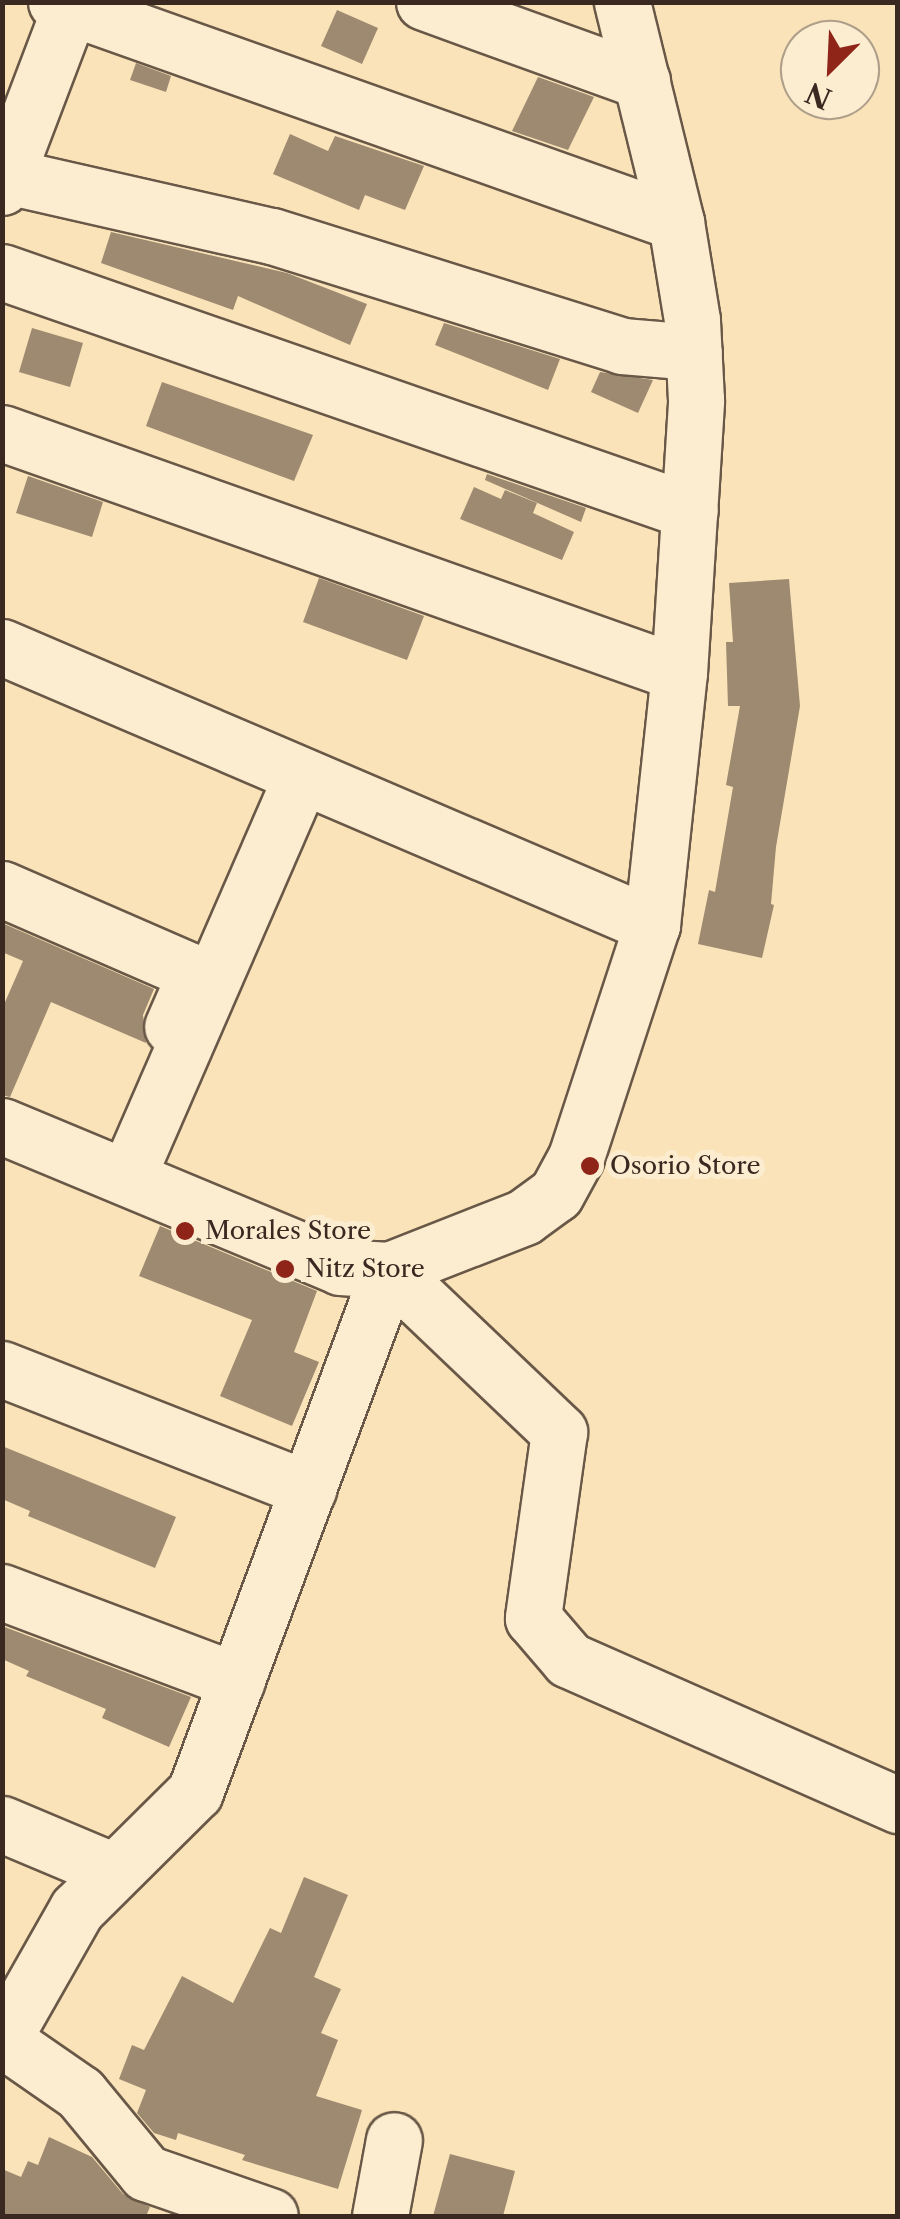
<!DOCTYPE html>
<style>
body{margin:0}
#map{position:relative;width:900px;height:2219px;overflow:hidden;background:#fae3b8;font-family:"Libre Caslon Text",serif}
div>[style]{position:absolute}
.building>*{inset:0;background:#9d8a70}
.roads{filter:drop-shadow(2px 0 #695847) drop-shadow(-2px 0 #695847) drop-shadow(0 2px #695847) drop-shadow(0 -2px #695847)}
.minor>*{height:55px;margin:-27.5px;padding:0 27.5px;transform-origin:27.5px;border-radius:27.5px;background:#fcedd1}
.dots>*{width:28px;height:28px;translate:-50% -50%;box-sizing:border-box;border:5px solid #fcedd1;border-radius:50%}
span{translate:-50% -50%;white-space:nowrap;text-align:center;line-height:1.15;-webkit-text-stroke:10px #fcedd1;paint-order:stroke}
.poi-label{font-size:25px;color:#392921}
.left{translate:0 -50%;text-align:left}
.frame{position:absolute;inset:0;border:5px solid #392921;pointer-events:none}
.north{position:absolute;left:780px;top:20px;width:100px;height:100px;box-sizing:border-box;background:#fcedd1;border:2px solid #ae9f8b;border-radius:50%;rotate:204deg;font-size:28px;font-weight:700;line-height:40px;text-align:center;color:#392921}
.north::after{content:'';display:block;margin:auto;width:35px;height:45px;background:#8f2418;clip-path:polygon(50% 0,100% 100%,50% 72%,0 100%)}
</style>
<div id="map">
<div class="building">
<div style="clip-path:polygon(337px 10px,378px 28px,362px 64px,321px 46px)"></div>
<div style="clip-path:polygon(136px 63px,171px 76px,166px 92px,130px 80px)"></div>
<div style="clip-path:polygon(538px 77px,594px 97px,568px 150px,512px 131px)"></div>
<div style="clip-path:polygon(290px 134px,328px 151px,335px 136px,424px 166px,405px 210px,365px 195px,359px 210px,273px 174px)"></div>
<div style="clip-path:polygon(111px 232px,287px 273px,367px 304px,350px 345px,238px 296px,233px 310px,101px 263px)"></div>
<div style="clip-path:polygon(444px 323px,560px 359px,548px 390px,435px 345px)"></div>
<div style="clip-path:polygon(32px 328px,83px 343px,70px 387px,19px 372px)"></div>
<div style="clip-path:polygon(600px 372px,653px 380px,638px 413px,591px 392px)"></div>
<div style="clip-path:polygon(162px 382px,313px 435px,294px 481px,146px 426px)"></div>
<div style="clip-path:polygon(487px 474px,586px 508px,581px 522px,485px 480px)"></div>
<div style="clip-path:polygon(28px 476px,103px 502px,92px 537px,16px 513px)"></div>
<div style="clip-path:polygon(474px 487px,501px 499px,505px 490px,537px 503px,533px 513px,574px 532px,562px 560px,460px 519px)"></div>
<div style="clip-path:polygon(319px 578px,424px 616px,407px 660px,303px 622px)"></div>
<div style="clip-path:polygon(789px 579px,800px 706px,776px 847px,771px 904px,774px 905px,762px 958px,698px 944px,709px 890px,715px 892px,733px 787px,726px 785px,740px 706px,728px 706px,726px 642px,733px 642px,729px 583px)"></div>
<div style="clip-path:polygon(2px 923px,154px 989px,143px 1015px,146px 1043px,51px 1002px,10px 1097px,2px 1095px,2px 1009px,23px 961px,2px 952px)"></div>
<div style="clip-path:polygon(160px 1226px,317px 1291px,294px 1352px,319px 1362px,292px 1426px,220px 1396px,252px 1320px,139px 1276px)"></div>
<div style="clip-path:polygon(2px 1446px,176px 1517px,155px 1568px,28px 1516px,30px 1511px,2px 1499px)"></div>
<div style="clip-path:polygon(2px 1626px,191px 1697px,169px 1747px,102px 1718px,106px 1709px,26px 1676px,29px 1671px,2px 1659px)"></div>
<div style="clip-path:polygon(304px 1877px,348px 1895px,314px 1977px,341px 1989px,321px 2033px,338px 2040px,316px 2096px,362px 2110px,338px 2189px,242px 2160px,245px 2155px,178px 2133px,176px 2140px,154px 2133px,137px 2113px,146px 2090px,119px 2079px,132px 2045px,144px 2050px,182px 1976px,233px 2003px,270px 1928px,281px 1933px)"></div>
<div style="clip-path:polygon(49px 2137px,92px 2157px,123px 2194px,150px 2207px,146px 2216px,2px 2216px,2px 2169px,21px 2177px,28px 2161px,38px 2165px)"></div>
<div style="clip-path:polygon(450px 2154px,515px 2171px,503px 2216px,433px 2216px)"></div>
</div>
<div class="roads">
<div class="minor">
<div style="left:56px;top:2px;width:658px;rotate:19.54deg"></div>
<div style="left:424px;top:2px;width:232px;rotate:19.9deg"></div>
<div style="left:7px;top:176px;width:272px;rotate:12.8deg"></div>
<div style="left:272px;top:236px;width:367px;rotate:17.4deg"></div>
<div style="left:622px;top:346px;width:72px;rotate:4.8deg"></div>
<div style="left:2px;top:187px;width:191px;rotate:-69.2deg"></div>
<div style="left:2px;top:272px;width:728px;rotate:19.16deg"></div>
<div style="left:2px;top:433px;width:718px;rotate:19.52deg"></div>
<div style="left:2px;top:647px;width:707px;rotate:23.16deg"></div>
<div style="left:2px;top:889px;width:206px;rotate:23.5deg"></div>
<div style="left:191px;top:971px;width:8px;rotate:76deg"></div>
<div style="left:193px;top:979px;width:52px;rotate:113.6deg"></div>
<div style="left:2px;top:1126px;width:366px;rotate:22.6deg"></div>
<div style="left:340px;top:1267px;width:49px;rotate:3.5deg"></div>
<div style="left:389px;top:1270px;width:145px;rotate:-21.4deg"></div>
<div style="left:524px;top:1217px;width:39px;rotate:-36deg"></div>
<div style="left:556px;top:1194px;width:42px;rotate:-61.6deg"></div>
<div style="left:576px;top:1157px;width:244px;rotate:-71.9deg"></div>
<div style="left:652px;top:925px;width:253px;rotate:-83.9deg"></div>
<div style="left:679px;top:673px;width:274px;rotate:-86.4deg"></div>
<div style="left:696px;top:400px;width:80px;rotate:-92.9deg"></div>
<div style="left:692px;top:320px;width:99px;rotate:-99.3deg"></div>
<div style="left:676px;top:222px;width:227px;rotate:-103.8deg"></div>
<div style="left:128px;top:1175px;width:433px;rotate:-66.5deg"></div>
<div style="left:389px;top:1270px;width:235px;rotate:43.6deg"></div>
<div style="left:559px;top:1432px;width:188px;rotate:98deg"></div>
<div style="left:533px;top:1618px;width:55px;rotate:49.4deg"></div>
<div style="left:569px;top:1660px;width:360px;rotate:23.8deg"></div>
<div style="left:2px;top:1369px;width:329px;rotate:21.4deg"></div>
<div style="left:2px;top:1592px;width:251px;rotate:20.7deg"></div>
<div style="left:2px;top:1824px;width:121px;rotate:22.8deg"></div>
<div style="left:2px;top:2039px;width:95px;rotate:34.7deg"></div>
<div style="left:80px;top:2093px;width:104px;rotate:50.5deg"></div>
<div style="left:146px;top:2173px;width:131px;rotate:19.1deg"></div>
<div style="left:3px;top:2039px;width:150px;rotate:-60.4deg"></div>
<div style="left:77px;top:1909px;width:166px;rotate:-44.8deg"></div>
<div style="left:195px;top:1792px;width:557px;rotate:-69.61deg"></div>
<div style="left:380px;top:2216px;width:77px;rotate:-79.6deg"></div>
</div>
</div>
<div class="dots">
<div style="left:590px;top:1166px;background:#8f2418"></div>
<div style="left:185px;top:1231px;background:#8f2418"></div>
<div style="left:285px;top:1269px;background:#8f2418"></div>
</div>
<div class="poi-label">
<span class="left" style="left:610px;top:1166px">Osorio Store</span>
<span class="left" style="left:205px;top:1231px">Morales Store</span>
<span class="left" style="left:305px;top:1269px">Nitz Store</span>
</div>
<div class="frame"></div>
<div class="north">N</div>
</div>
